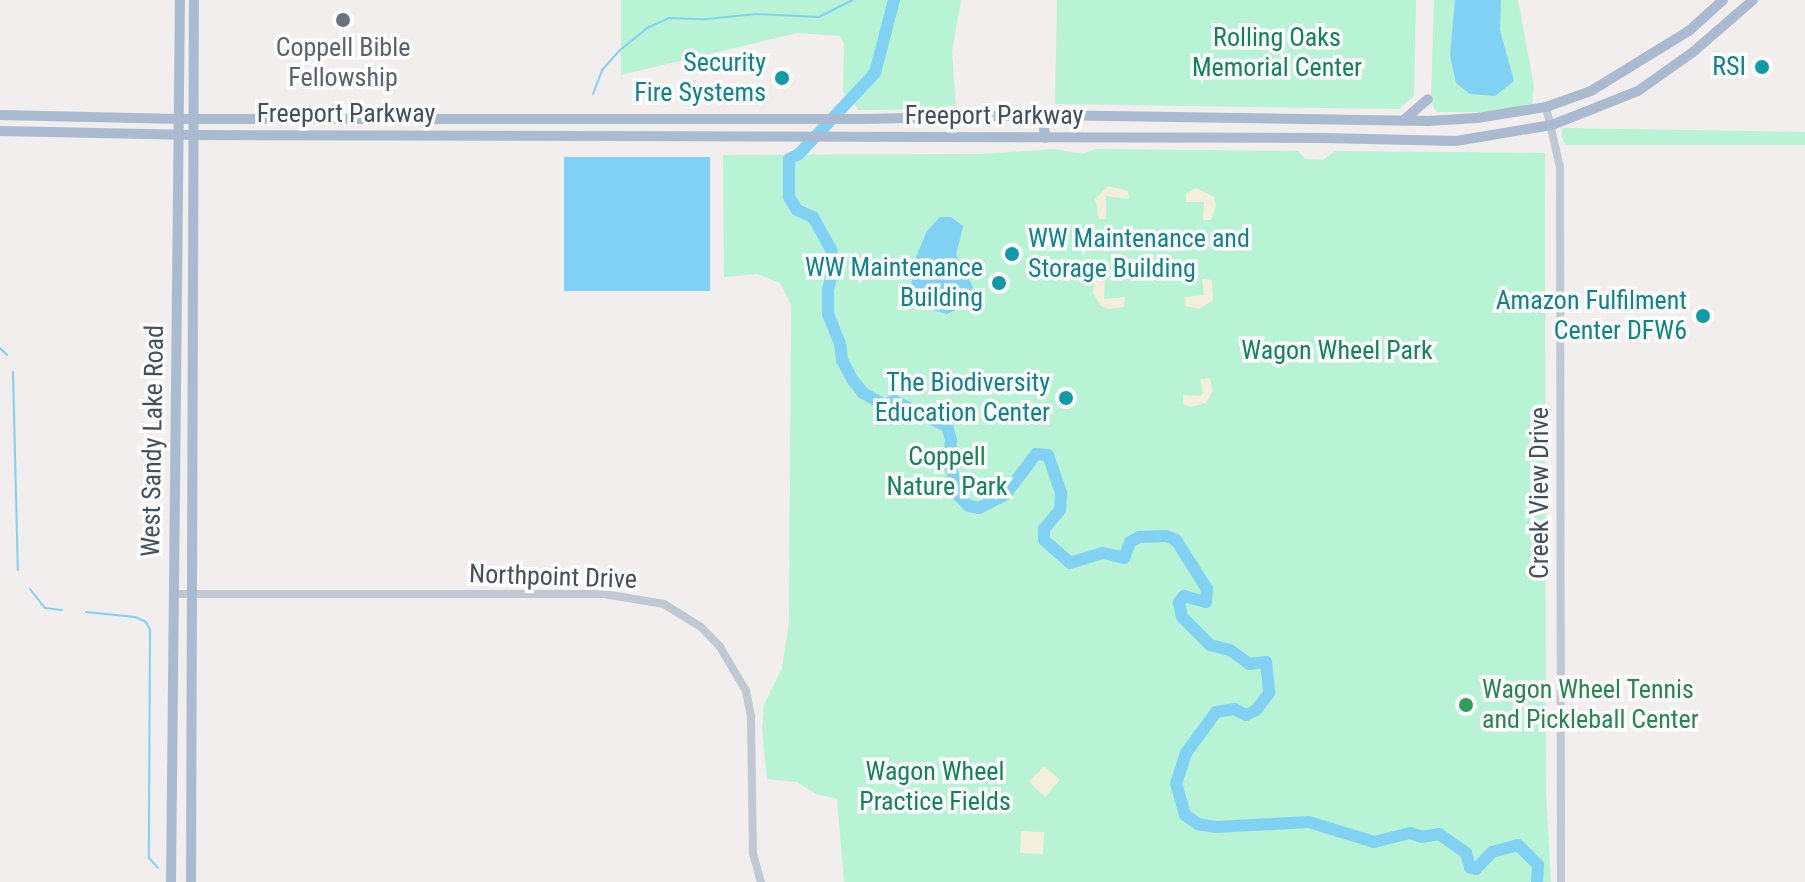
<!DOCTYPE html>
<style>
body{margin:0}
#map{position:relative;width:1805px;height:882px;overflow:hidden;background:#f1eeed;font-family:"Roboto Condensed",sans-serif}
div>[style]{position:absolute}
.green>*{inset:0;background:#b7f3d4}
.sand>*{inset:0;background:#f4eedc}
.water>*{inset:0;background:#80d1f4}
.stream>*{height:2px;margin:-1px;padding:0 1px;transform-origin:1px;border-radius:1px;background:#80d1f4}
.river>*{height:12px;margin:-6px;padding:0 6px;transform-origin:6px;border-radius:6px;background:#80d1f4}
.minor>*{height:8px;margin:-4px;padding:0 4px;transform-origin:4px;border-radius:4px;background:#c0c8d4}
.major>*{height:10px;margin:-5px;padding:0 5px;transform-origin:5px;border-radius:5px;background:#aabad0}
.dots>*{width:22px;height:22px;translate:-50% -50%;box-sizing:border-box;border:4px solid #fff;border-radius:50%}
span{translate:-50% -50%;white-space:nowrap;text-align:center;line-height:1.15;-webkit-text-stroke:7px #fff;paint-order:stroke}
.park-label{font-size:26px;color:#0e8554}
.worship-label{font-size:26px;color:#5b616d}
.culture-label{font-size:26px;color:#0d838f}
.right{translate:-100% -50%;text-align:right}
.left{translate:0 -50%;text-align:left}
.street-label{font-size:26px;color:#444f5d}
.leisure-label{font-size:26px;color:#27864d}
</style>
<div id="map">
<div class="green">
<div style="clip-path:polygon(621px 0,961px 0,952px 51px,956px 109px,859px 110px,843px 92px,844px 44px,840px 36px,797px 33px,621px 75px)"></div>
<div style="clip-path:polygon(1057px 0,1416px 0,1414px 96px,1399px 109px,1055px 104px)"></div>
<div style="clip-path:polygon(1434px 0,1518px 0,1534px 86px,1532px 105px,1493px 112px,1436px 112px,1431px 101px)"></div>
<div style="clip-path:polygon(1563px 128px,1805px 132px,1805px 145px,1566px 145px,1561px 136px)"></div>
<div style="clip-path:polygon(1054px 149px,1082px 154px,1096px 149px,1298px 151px,1305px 159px,1323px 160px,1335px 151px,1545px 153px,1546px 792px,1551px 882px,844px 882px,837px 799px,816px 794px,797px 782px,767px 779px,762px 729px,764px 705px,782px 668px,789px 622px,791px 304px,780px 283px,758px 274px,724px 277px,723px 155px,983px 154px)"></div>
</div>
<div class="sand">
<div style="clip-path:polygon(1108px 186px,1128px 191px,1129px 199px,1106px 196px,1106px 219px,1099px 219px,1095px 199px)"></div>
<div style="clip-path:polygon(1196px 188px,1214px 197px,1216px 206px,1211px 220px,1203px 220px,1204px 202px,1186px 202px,1186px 193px)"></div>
<div style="clip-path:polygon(1095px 278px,1105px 278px,1104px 299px,1125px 297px,1124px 307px,1109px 309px,1101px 306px,1093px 293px)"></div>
<div style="clip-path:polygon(1202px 279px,1212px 280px,1213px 300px,1200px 309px,1185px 306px,1185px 297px,1204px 295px)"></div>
<div style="clip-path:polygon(1210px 378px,1213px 391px,1206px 403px,1191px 407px,1183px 404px,1183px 395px,1200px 396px,1203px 393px,1200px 379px)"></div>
<div style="clip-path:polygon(1044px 766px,1060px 780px,1045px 797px,1029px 782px)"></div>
<div style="clip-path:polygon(1021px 831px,1044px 832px,1043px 854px,1020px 853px)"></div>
</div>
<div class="water">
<div style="clip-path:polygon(1455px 0,1501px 0,1500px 30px,1514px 81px,1495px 96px,1470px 94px,1456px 83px,1450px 56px)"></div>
<div style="clip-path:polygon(564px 157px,710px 157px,710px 291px,564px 291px)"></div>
<div style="clip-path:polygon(940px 217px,951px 217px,963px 226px,956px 255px,973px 287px,966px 305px,947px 314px,921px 307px,911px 287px,915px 259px,927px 231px)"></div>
</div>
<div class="stream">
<div style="left:593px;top:94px;width:26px;rotate:-69deg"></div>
<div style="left:602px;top:70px;width:25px;rotate:-48deg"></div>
<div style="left:619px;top:51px;width:38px;rotate:-39deg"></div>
<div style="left:649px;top:27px;width:22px;rotate:-24deg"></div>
<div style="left:669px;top:18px;width:37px;rotate:2deg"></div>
<div style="left:706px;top:19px;width:51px;rotate:-5.6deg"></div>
<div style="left:757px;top:14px;width:62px;rotate:2.8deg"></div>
<div style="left:819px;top:17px;width:38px;rotate:-27deg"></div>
<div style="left:0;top:348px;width:10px;rotate:45deg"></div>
<div style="left:13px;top:372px;width:198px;rotate:88.6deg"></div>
<div style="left:30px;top:589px;width:24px;rotate:52deg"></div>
<div style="left:45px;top:608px;width:17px;rotate:7deg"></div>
<div style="left:86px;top:612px;width:49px;rotate:5.8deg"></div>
<div style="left:135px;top:617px;width:12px;rotate:24deg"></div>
<div style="left:146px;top:622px;width:9px;rotate:63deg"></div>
<div style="left:150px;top:630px;width:228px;rotate:90.3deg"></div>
<div style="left:149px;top:858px;width:13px;rotate:48deg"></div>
</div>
<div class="river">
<div style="left:894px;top:0;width:75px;rotate:104.6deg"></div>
<div style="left:875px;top:73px;width:111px;rotate:133.2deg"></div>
<div style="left:799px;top:154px;width:11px;rotate:153deg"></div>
<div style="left:789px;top:159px;width:38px;rotate:90deg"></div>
<div style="left:789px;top:197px;width:15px;rotate:58deg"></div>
<div style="left:797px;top:210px;width:17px;rotate:24deg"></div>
<div style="left:813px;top:217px;width:37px;rotate:61deg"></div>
<div style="left:831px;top:249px;width:18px;rotate:81deg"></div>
<div style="left:834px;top:267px;width:23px;rotate:105deg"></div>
<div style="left:828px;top:289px;width:25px;rotate:90deg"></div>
<div style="left:828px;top:314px;width:31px;rotate:68deg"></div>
<div style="left:840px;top:343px;width:17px;rotate:83deg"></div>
<div style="left:842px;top:360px;width:21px;rotate:62deg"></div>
<div style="left:852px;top:379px;width:18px;rotate:52deg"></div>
<div style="left:863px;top:393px;width:18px;rotate:29deg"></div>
<div style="left:879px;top:402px;width:6px;rotate:31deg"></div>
<div style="left:884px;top:405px;width:11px;rotate:-22deg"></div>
<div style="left:894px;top:401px;width:59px;rotate:25.3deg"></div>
<div style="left:947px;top:426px;width:15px;rotate:74deg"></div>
<div style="left:951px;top:440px;width:21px;rotate:95deg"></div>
<div style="left:949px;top:461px;width:36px;rotate:74deg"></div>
<div style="left:959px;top:496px;width:14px;rotate:45deg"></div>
<div style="left:969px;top:506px;width:10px;rotate:11deg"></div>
<div style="left:979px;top:508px;width:30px;rotate:-27deg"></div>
<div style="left:1006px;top:494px;width:50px;rotate:-53.1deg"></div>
<div style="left:1036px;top:454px;width:12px;rotate:5deg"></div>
<div style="left:1048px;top:455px;width:40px;rotate:71.1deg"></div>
<div style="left:1061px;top:493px;width:17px;rotate:93deg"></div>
<div style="left:1060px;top:510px;width:25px;rotate:130deg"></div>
<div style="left:1044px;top:529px;width:11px;rotate:90deg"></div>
<div style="left:1044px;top:540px;width:35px;rotate:41deg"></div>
<div style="left:1070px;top:563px;width:34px;rotate:-17deg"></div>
<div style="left:1103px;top:553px;width:22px;rotate:13deg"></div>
<div style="left:1124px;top:558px;width:17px;rotate:-69deg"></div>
<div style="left:1130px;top:542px;width:10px;rotate:-29deg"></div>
<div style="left:1139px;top:537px;width:27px;rotate:-2deg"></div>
<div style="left:1166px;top:536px;width:11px;rotate:22deg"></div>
<div style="left:1176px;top:540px;width:58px;rotate:57.7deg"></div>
<div style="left:1207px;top:589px;width:13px;rotate:94deg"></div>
<div style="left:1206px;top:602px;width:23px;rotate:-165deg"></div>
<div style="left:1184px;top:596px;width:8px;rotate:130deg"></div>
<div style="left:1179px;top:602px;width:15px;rotate:79deg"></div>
<div style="left:1182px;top:617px;width:40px;rotate:45deg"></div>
<div style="left:1210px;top:645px;width:21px;rotate:14deg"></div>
<div style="left:1230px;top:650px;width:24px;rotate:36deg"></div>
<div style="left:1249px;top:664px;width:17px;rotate:-7deg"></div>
<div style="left:1266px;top:662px;width:31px;rotate:84deg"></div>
<div style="left:1269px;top:693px;width:21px;rotate:127deg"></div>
<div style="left:1256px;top:710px;width:11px;rotate:153deg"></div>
<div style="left:1246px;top:715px;width:13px;rotate:-153deg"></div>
<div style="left:1234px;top:709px;width:18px;rotate:171deg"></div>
<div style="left:1216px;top:712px;width:51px;rotate:126.2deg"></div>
<div style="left:1186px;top:753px;width:32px;rotate:108deg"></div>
<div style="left:1176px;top:783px;width:33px;rotate:74deg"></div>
<div style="left:1185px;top:815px;width:16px;rotate:35deg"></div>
<div style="left:1198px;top:824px;width:17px;rotate:10deg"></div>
<div style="left:1215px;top:827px;width:94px;rotate:-3deg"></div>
<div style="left:1309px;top:822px;width:68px;rotate:17.1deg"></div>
<div style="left:1374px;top:842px;width:37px;rotate:-14deg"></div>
<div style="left:1410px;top:833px;width:13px;rotate:18deg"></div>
<div style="left:1422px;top:837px;width:17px;rotate:-10deg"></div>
<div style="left:1439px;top:834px;width:33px;rotate:35deg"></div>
<div style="left:1466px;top:853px;width:15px;rotate:74deg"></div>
<div style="left:1470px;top:867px;width:6px;rotate:18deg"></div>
<div style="left:1476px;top:869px;width:23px;rotate:-47deg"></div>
<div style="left:1492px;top:852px;width:27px;rotate:-15deg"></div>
<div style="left:1518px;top:845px;width:28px;rotate:45deg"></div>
<div style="left:1538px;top:865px;width:17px;rotate:93deg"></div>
</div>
<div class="minor">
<div style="left:1546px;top:107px;width:62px;rotate:76.9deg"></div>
<div style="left:1560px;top:167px;width:715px;rotate:89.92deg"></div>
<div style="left:173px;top:594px;width:431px"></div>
<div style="left:604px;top:594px;width:61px;rotate:9.5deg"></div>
<div style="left:664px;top:604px;width:44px;rotate:31.9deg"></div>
<div style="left:701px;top:627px;width:28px;rotate:46deg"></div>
<div style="left:720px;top:647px;width:51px;rotate:59.4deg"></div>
<div style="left:746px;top:691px;width:25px;rotate:79deg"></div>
<div style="left:751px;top:716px;width:137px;rotate:89.2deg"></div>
<div style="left:753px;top:853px;width:30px;rotate:75deg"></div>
</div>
<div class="major">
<div style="left:0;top:115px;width:180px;rotate:1.3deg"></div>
<div style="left:180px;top:119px;width:684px"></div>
<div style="left:864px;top:119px;width:179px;rotate:-1.3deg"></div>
<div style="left:1043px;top:115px;width:385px;rotate:0.9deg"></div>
<div style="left:1428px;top:121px;width:49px;rotate:-3.5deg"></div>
<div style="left:1477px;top:118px;width:70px;rotate:-9.1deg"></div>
<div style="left:1546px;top:107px;width:48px;rotate:-19.6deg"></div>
<div style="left:1591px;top:91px;width:116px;rotate:-31.6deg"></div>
<div style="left:1690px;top:30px;width:45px;rotate:-42.3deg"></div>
<div style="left:1043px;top:115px;width:23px;rotate:85deg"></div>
<div style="left:1405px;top:119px;width:30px;rotate:-41deg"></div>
<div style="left:0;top:131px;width:195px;rotate:1.2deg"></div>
<div style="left:195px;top:135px;width:1129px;rotate:0.15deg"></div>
<div style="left:1324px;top:138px;width:132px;rotate:1.3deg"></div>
<div style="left:1456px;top:141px;width:97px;rotate:-9.5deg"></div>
<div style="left:1552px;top:125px;width:92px;rotate:-21.6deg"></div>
<div style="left:1638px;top:91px;width:67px;rotate:-35.3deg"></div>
<div style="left:1693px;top:52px;width:79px;rotate:-40.9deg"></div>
<div style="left:171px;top:882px;width:882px;rotate:-89.42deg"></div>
<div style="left:191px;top:882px;width:882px;rotate:-89.81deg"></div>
</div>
<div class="dots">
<div style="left:343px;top:20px;background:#6b7280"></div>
<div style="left:1762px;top:67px;background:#0f9aa8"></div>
<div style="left:782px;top:78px;background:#0f9aa8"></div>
<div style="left:1012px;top:254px;background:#0f9aa8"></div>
<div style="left:999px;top:283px;background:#0f9aa8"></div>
<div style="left:1703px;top:316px;background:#0f9aa8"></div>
<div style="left:1066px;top:398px;background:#0f9aa8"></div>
<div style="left:1466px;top:705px;background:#2e9e5b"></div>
</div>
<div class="park-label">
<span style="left:1277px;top:53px">Rolling Oaks<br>Memorial Center</span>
<span style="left:1337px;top:351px">Wagon Wheel Park</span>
<span style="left:947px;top:472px">Coppell<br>Nature Park</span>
<span style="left:935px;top:787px">Wagon Wheel<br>Practice Fields</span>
</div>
<div class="worship-label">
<span style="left:343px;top:63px">Coppell Bible<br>Fellowship</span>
</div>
<div class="culture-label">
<span class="right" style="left:766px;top:78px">Security<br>Fire Systems</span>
<span class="right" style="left:1746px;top:67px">RSI</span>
<span class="left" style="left:1028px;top:254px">WW Maintenance and<br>Storage Building</span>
<span class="right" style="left:983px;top:283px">WW Maintenance<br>Building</span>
<span class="right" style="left:1687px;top:316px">Amazon Fulfilment<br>Center DFW6</span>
<span class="right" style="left:1050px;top:398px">The Biodiversity<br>Education Center</span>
</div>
<div class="street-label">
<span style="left:346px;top:114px">Freeport Parkway</span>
<span style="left:994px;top:116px">Freeport Parkway</span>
<span style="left:153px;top:441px;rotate:-89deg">West Sandy Lake Road</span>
<span style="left:1540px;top:493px;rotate:-90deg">Creek View Drive</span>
<span style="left:553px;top:577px;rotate:2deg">Northpoint Drive</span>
</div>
<div class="leisure-label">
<span class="left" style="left:1482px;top:705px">Wagon Wheel Tennis<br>and Pickleball Center</span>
</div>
</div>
